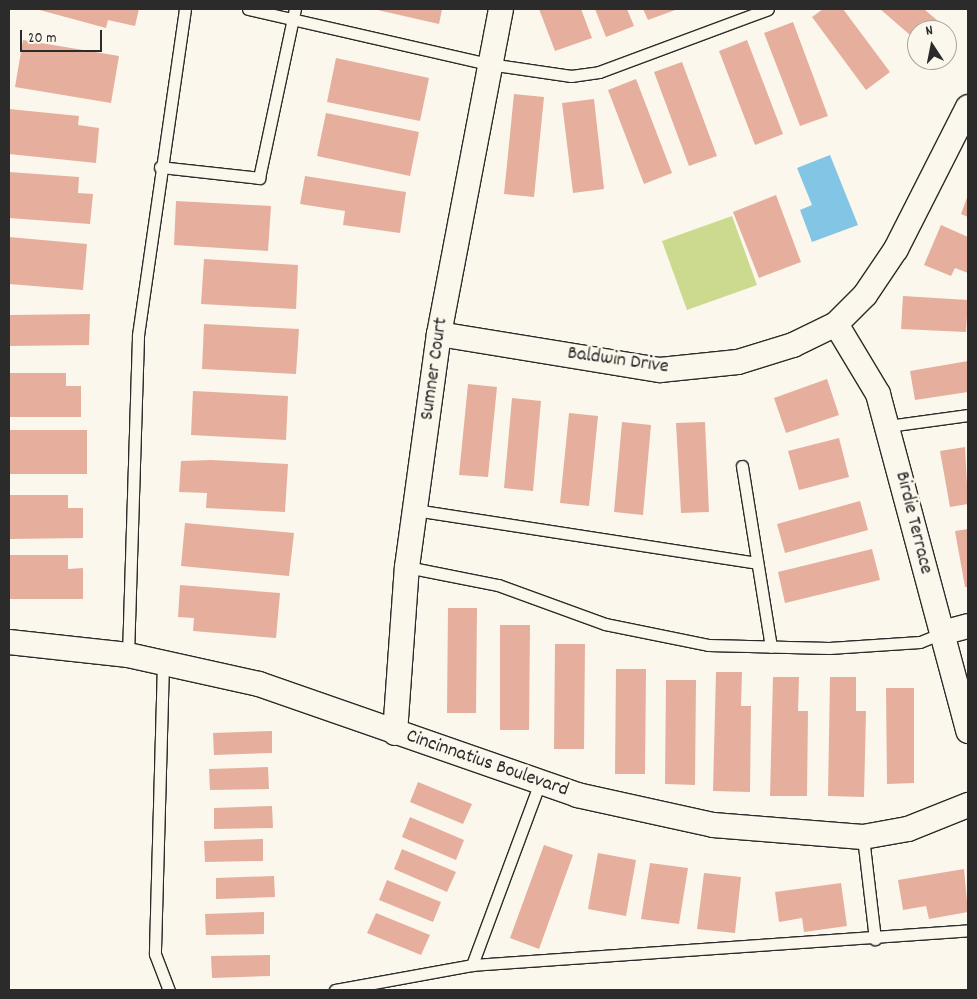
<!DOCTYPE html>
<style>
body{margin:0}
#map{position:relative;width:977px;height:999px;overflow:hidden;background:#fbf7ec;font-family:Dekko,sans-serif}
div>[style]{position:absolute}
.green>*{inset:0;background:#cbda8e}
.water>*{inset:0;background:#83c5e4}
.building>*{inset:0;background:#e6af9d}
.roads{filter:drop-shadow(1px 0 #2b2b2b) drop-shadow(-1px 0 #2b2b2b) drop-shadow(0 1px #2b2b2b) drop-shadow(0 -1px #2b2b2b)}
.service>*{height:11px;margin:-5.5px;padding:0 5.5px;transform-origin:5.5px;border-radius:5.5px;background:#fbf7ec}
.minor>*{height:24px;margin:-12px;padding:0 12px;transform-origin:12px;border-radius:12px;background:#fbf7ec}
span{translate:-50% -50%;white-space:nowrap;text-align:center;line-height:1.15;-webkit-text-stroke:5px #fbf7ec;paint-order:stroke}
.street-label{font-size:20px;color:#2b2b2b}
.frame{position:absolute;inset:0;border:10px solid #2b2b2b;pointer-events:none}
.north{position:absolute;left:907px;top:20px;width:50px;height:50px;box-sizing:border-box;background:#fbf7ec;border:1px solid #a8a59f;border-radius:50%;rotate:349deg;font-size:14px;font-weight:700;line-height:20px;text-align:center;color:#2b2b2b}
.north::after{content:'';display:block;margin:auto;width:18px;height:22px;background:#2b2b2b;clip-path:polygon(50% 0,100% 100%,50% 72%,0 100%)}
.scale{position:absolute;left:20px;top:30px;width:82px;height:22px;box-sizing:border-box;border:2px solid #2b2b2b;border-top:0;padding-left:6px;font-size:15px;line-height:18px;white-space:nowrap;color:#2b2b2b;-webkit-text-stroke:4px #fbf7ec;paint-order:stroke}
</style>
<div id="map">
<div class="green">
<div style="clip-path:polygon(732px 216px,757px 285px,687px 310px,662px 241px)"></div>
</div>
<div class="water">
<div style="clip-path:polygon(830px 155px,858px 225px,812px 242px,800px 210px,812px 205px,797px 168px)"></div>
</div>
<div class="building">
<div style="clip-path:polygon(36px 9px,139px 9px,135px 26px,108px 20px,106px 28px)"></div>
<div style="clip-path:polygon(373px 9px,442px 9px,439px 24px)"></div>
<div style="clip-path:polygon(539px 9px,581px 9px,592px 38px,555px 51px)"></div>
<div style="clip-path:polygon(595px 9px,627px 9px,634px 26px,606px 37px)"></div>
<div style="clip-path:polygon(643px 9px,678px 9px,648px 20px)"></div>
<div style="clip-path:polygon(823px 9px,843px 9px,890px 72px,866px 90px,812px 17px)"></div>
<div style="clip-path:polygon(880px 9px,924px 9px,938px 21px,930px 30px,917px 30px,917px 41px)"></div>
<div style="clip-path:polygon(793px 22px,828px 116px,800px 126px,764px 33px)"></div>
<div style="clip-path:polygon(23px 40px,119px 56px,111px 103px,15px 87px)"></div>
<div style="clip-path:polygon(747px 40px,783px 134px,755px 145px,719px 51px)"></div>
<div style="clip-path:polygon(336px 58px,429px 78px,420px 121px,327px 102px)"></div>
<div style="clip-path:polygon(682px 62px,717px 156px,689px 166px,654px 72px)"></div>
<div style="clip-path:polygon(636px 79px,672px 173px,644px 184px,608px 90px)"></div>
<div style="clip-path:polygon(514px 94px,544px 97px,534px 197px,504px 194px)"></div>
<div style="clip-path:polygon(594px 99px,604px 189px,573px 193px,562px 103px)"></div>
<div style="clip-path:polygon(9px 109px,79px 116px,78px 125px,99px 128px,96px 163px,9px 154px)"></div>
<div style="clip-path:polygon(326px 113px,419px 132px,410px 176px,317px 156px)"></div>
<div style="clip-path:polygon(9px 172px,79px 177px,78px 193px,93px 194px,90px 224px,9px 218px)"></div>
<div style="clip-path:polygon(305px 176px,406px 192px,400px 233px,343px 225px,345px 211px,300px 204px)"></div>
<div style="clip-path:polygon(776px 195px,801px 262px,759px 278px,733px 212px)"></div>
<div style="clip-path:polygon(968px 195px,968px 217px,961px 214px)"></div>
<div style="clip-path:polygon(176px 201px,271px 206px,268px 251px,174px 245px)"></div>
<div style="clip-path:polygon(941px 225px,968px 237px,968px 273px,955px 268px,951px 276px,924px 265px)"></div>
<div style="clip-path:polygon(9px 237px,87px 244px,83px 290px,9px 284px)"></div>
<div style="clip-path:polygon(204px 259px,298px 265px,296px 309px,201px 304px)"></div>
<div style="clip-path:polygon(903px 296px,968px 300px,966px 332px,901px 329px)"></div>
<div style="clip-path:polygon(90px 314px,89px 345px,9px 346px,9px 315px)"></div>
<div style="clip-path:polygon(204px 324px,299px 329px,296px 374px,202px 369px)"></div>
<div style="clip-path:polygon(968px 361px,968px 392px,915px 400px,910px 371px)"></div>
<div style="clip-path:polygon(9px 373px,66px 373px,66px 386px,81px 386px,81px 417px,9px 417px)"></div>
<div style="clip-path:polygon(827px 379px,839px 415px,786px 433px,774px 398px)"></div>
<div style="clip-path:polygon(468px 384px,497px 387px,488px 477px,459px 475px)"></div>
<div style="clip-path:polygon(193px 391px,288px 396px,286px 440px,191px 435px)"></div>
<div style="clip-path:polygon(512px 398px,541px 401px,533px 491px,504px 488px)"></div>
<div style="clip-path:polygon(569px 413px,598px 416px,589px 506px,560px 503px)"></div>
<div style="clip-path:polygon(622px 422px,651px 425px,643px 515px,614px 512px)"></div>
<div style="clip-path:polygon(705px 422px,709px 512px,681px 513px,676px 423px)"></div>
<div style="clip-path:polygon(9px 430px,87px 430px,87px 474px,9px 474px)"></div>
<div style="clip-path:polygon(839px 438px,849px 477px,799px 490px,788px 451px)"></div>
<div style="clip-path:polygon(965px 447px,968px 504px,950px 507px,940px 451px)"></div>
<div style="clip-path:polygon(211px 460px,288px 464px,285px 512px,206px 508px,207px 493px,179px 492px,181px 461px)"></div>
<div style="clip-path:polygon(9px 495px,68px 495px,68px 508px,83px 508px,83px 538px,9px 539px)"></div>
<div style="clip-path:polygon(860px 501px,868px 530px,785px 553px,777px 524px)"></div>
<div style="clip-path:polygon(185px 523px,294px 533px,289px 576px,181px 566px)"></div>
<div style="clip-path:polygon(968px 529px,968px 587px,965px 587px,955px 531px)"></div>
<div style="clip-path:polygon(872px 549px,880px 580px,785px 603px,778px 572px)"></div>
<div style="clip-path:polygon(9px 555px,68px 555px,68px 569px,83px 568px,83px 599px,9px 599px)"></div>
<div style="clip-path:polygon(180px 585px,280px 593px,276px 638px,193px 631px,194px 618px,178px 617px)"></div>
<div style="clip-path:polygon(448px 608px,477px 608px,476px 713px,447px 713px)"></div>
<div style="clip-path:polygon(500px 625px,530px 625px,529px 730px,500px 730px)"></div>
<div style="clip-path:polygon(555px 644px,585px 644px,584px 749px,554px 749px)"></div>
<div style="clip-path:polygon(616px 669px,646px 669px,645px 774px,615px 774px)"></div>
<div style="clip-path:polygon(716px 672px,742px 672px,741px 706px,751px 706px,750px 792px,713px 791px)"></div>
<div style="clip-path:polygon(773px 677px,799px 677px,798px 711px,808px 711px,807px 796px,770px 796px)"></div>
<div style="clip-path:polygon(830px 677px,856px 677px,856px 711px,866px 711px,864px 797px,828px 796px)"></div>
<div style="clip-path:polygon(666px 680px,696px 680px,695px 785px,665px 784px)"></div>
<div style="clip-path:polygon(886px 688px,914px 688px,914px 783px,887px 784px)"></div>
<div style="clip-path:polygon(272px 731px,272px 753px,214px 755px,213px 733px)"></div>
<div style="clip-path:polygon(268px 767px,269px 789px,210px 790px,209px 769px)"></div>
<div style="clip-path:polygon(418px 782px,472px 804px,463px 824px,410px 802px)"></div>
<div style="clip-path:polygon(272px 806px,273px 828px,214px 829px,214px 808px)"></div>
<div style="clip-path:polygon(410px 817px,464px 840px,456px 860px,402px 837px)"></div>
<div style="clip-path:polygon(263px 839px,263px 861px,205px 862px,204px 841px)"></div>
<div style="clip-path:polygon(544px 845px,573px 855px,539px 949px,510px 938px)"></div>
<div style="clip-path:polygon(402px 849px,456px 872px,447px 892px,394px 869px)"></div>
<div style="clip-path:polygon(598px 853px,636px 860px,626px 916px,588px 909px)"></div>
<div style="clip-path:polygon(650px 863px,688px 868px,679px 924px,641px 919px)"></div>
<div style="clip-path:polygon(964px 869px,968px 912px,929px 919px,926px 906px,903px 910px,898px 880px)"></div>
<div style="clip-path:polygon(704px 873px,741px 877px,735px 933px,697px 929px)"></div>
<div style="clip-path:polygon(274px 876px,275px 897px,216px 899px,216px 878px)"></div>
<div style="clip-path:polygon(387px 880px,441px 902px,433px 922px,379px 900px)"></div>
<div style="clip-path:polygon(841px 883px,847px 926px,804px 932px,802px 918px,779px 922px,775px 892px)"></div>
<div style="clip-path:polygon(264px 912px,264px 934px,206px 935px,205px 914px)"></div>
<div style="clip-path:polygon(376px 913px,430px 935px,421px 955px,367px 933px)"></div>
<div style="clip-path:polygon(270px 955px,270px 976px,212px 978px,211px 956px)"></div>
</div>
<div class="roads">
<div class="service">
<div style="left:248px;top:9px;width:247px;rotate:12.9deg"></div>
<div style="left:489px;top:64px;width:83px;rotate:8.3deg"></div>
<div style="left:571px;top:76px;width:28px;rotate:-8deg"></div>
<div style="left:599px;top:72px;width:180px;rotate:-20.4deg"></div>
<div style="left:160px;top:167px;width:100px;rotate:6.3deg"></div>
<div style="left:259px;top:178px;width:173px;rotate:-78deg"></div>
<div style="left:888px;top:426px;width:81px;rotate:-7.8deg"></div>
<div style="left:742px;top:466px;width:183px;rotate:80.9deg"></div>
<div style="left:415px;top:510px;width:346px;rotate:8.8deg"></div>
<div style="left:407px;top:567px;width:93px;rotate:11.2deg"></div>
<div style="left:498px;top:585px;width:114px;rotate:20deg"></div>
<div style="left:605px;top:624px;width:105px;rotate:11.5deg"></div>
<div style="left:708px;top:645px;width:121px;rotate:1.4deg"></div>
<div style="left:829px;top:648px;width:91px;rotate:-3.8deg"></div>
<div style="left:920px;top:642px;width:24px;rotate:-22deg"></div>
<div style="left:128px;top:655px;width:320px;rotate:-88.2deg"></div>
<div style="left:138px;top:335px;width:329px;rotate:-81.8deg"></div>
<div style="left:163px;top:663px;width:291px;rotate:91.6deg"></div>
<div style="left:155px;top:954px;width:39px;rotate:69deg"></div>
<div style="left:863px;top:837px;width:103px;rotate:83.3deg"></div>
<div style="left:472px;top:965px;width:195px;rotate:-69.6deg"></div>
<div style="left:335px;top:990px;width:139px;rotate:-10.3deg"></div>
<div style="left:472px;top:965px;width:497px;rotate:-4deg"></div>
</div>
<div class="minor">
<div style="left:836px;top:324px;width:82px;rotate:59deg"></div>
<div style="left:878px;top:394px;width:349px;rotate:75deg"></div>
<div style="left:439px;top:334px;width:224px;rotate:9.3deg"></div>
<div style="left:660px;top:370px;width:78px;rotate:-5.9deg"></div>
<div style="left:738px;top:362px;width:58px;rotate:-17.2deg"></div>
<div style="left:793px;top:345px;width:48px;rotate:-26deg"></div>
<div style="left:836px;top:324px;width:41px;rotate:-45deg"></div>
<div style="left:865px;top:295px;width:55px;rotate:-56deg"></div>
<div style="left:896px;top:249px;width:159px;rotate:-63.1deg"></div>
<div style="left:942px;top:633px;width:27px;rotate:-15deg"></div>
<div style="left:9px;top:642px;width:120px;rotate:6.2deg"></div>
<div style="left:128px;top:655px;width:134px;rotate:12.5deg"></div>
<div style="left:259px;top:684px;width:337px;rotate:19.2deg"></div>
<div style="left:577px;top:795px;width:139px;rotate:12.4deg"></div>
<div style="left:713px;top:825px;width:150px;rotate:4.6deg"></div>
<div style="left:863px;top:837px;width:46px;rotate:-10.1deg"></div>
<div style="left:908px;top:829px;width:65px;rotate:-21.8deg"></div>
<div style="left:395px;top:733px;width:166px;rotate:-85.9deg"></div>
<div style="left:407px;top:567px;width:235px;rotate:-82.2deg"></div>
<div style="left:439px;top:334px;width:331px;rotate:-79.2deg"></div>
</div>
</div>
<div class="street-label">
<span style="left:618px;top:361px;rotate:8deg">Baldwin Drive</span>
<span style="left:435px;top:369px;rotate:-82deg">Sumner Court</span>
<span style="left:913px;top:523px;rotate:76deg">Birdie Terrace</span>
<span style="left:487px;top:764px;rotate:19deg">Cincinnatius Boulevard</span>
</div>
<div class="frame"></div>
<div class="north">N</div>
<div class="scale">20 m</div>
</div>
